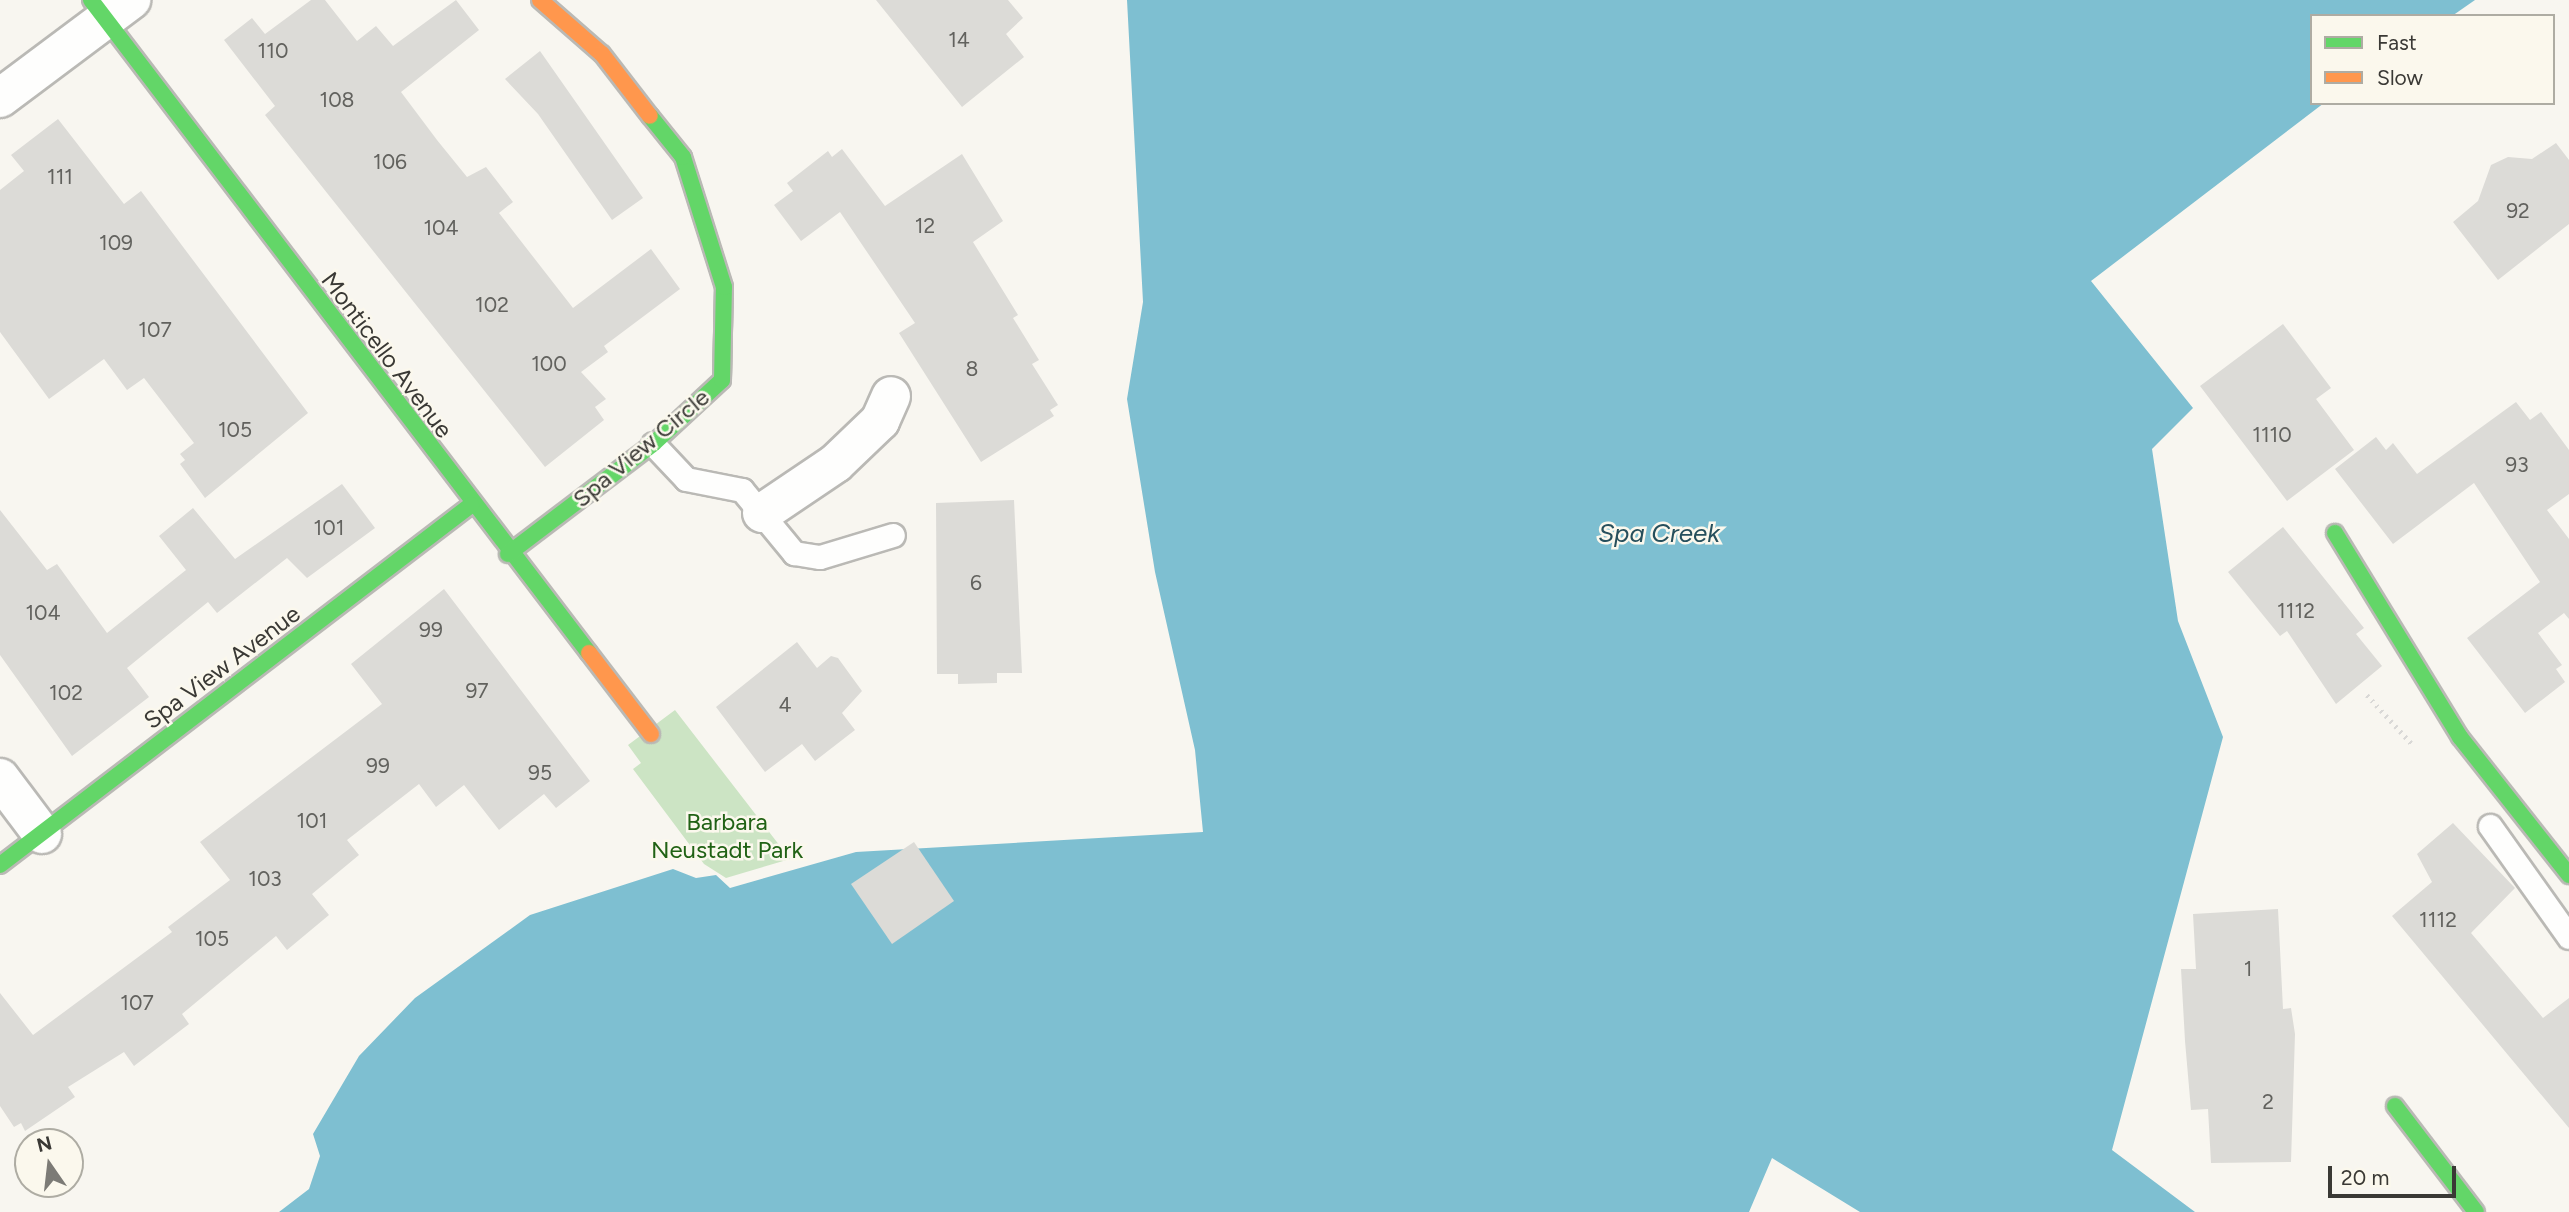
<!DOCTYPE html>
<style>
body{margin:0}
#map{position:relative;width:2569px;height:1212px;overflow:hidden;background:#f8f6f0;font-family:Figtree,sans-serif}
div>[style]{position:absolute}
.green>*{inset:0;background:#cce4c4}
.water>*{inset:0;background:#7ebfd1}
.building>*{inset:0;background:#dcdbd7}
.path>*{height:4.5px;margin-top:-2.25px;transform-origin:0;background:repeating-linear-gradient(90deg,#d9d8d6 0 2px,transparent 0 7px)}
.roads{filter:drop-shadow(2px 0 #bab9b5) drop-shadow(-2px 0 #bab9b5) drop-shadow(0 2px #bab9b5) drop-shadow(0 -2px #bab9b5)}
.lane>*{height:23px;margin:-11.5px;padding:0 11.5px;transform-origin:11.5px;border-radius:11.5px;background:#fefefd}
.street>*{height:38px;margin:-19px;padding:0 19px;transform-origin:19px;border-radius:19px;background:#fefefd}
.fast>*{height:16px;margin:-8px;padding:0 8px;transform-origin:8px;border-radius:8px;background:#63d668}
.slow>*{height:16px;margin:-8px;padding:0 8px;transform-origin:8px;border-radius:8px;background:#ff974d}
span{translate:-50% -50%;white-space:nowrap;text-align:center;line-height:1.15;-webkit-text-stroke:5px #fbf8ed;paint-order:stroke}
.number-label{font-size:21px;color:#62625e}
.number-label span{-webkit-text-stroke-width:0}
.street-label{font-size:24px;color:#3a3935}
.park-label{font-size:24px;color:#216215}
.water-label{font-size:26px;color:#264f5c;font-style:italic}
.legend{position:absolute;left:2310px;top:14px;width:245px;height:91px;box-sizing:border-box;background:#fbf8ed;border:2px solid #aeaca3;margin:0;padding:9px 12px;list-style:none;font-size:21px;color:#3a3935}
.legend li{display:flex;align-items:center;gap:14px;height:35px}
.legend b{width:35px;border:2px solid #aeaca3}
.north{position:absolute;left:14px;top:1128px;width:70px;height:70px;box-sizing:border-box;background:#fbf8ed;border:2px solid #aeaca3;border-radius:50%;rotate:346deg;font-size:19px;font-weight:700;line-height:28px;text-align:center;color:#3a3935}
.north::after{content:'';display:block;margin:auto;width:24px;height:32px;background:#7c7b76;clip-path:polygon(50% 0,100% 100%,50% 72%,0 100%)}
.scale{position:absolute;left:2328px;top:1166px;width:128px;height:32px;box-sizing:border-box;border:4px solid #3a3935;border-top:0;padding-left:9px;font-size:21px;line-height:24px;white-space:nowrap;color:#3a3935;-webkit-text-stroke:5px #fbf8ed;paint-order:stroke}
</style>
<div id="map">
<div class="green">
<div style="clip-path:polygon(675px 710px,790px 859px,726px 878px,704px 864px,633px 769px,641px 763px,628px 745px)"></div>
</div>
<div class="water">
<div style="clip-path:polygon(1127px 0,2475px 0,2452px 16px,2312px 16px,2312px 103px,2324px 103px,2091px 281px,2193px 408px,2152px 449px,2178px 621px,2223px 737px,2112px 1150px,2195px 1212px,1860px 1212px,1772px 1158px,1749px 1212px,279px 1212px,309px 1189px,320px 1156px,313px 1134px,359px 1056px,415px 998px,530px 915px,673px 869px,696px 878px,716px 875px,730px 888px,856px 852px,1203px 832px,1195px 750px,1155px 572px,1127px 399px,1143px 302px)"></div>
</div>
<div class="building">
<div style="clip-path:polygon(311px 0,325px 0,357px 41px,376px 26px,393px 46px,456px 0,479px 30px,401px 92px,437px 140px,467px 177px,486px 167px,513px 202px,499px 213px,573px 308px,651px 249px,680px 289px,604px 346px,608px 352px,581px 372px,606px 399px,595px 407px,604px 420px,545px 467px,265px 115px,275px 106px,224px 40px,252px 18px,265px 34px)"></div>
<div style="clip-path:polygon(876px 0,1008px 0,1023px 18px,1006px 34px,1024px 57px,962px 107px)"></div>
<div style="clip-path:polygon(540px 51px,643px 198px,612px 220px,538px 114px,505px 79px)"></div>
<div style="clip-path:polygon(58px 119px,124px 204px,141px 191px,308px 413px,205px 498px,180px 464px,185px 460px,180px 454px,194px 443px,144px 378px,127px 390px,104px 359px,49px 399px,0 332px,0 190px,24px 171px,11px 155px)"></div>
<div style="clip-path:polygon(2556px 143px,2569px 160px,2569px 224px,2498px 280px,2453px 222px,2478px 201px,2491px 165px,2508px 157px,2532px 159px)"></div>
<div style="clip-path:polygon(842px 149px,885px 206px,962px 154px,1003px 221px,973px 242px,1018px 315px,1013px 318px,1039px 360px,1032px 364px,1058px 405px,1050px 410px,1054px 416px,981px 462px,899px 333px,915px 323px,840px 212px,801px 241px,774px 205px,793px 191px,787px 183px,828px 151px,832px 157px)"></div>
<div style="clip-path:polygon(2283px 324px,2331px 388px,2316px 399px,2354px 450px,2287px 501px,2200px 386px)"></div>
<div style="clip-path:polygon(2516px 402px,2530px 420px,2541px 412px,2569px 450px,2569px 494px,2547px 510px,2569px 539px,2569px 619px,2564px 613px,2538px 633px,2562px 665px,2556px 669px,2565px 682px,2525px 713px,2467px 638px,2540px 582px,2474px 483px,2393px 544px,2335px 469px,2376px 437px,2386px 450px,2393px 443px,2417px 474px)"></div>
<div style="clip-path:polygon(342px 484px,375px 528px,307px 578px,287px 558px,217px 613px,208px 602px,127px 668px,149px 697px,72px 756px,0 655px,0 510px,47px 570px,57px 564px,107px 633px,186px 570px,159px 536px,193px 508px,235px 559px)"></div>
<div style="clip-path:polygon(1014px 500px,1022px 673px,997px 673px,997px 683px,958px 684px,958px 674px,937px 674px,936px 503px)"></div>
<div style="clip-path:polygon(2283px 527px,2364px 628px,2356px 634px,2382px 666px,2336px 704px,2287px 631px,2280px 636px,2228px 572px)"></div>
<div style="clip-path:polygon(444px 589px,590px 781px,556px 808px,544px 794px,499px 830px,464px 785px,436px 807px,419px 784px,347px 840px,359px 855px,312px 894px,329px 915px,287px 950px,276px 936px,182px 1014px,189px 1024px,134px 1066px,124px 1052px,68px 1087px,75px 1097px,25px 1131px,21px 1123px,14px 1127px,0 1106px,0 993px,33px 1035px,172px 932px,168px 927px,230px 880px,200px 842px,382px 704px,351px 664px)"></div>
<div style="clip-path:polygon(797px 642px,817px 668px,831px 656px,838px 658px,862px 691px,842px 713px,855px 730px,815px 761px,802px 744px,765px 772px,716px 707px)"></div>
<div style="clip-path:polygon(2453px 823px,2515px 888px,2471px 933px,2543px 1018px,2569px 998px,2569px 1128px,2392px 916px,2432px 882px,2417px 854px)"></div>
<div style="clip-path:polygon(914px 842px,954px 901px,892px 944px,851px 884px)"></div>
<div style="clip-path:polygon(2278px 909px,2283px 1009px,2291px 1008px,2295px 1034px,2291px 1162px,2211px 1163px,2208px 1109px,2191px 1110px,2185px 1041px,2181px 969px,2196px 969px,2193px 914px)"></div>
</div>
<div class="path">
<div style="left:2367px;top:695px;width:67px;rotate:47.4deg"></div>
</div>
<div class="roads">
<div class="lane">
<div style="left:653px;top:444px;width:48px;rotate:46.7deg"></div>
<div style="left:686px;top:479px;width:57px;rotate:11.1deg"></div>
<div style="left:742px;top:490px;width:82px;rotate:50.5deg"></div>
<div style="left:794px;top:553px;width:26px;rotate:9deg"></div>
<div style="left:820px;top:557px;width:76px;rotate:-16.8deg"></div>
<div style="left:2490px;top:826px;width:136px;rotate:54.6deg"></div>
</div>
<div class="street">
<div style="left:0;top:98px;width:164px;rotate:-36.8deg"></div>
<div style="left:762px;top:513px;width:89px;rotate:-34deg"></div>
<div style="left:836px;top:463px;width:61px;rotate:-43.7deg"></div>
<div style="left:880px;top:421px;width:27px;rotate:-66deg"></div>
<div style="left:0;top:778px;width:70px;rotate:53.1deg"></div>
</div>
<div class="fast">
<div style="left:91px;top:0;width:821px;rotate:52.67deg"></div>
<div style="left:2335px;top:533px;width:239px;rotate:58.5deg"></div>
<div style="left:2460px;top:737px;width:176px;rotate:51.7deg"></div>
<div style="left:508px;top:554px;width:182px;rotate:-37.2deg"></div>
<div style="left:653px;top:444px;width:94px;rotate:-42.8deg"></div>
<div style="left:722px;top:380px;width:93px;rotate:-88.8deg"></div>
<div style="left:724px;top:287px;width:136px;rotate:-107.5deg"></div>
<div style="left:683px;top:157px;width:53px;rotate:-128.8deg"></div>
<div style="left:0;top:865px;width:593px;rotate:-37.39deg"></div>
<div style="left:2395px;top:1106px;width:133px;rotate:52.6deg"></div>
</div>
<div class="slow">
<div style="left:540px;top:0;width:82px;rotate:41.1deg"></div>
<div style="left:602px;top:54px;width:78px;rotate:52.3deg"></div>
<div style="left:589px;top:653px;width:102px;rotate:52.6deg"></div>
</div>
</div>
<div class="number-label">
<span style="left:959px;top:40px">14</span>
<span style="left:273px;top:51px">110</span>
<span style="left:337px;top:100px">108</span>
<span style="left:390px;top:162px">106</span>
<span style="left:60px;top:177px">111</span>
<span style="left:2518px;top:211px">92</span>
<span style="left:925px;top:226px">12</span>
<span style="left:441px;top:228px">104</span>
<span style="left:116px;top:243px">109</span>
<span style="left:492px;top:305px">102</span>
<span style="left:155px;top:330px">107</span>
<span style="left:549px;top:364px">100</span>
<span style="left:972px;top:369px">8</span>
<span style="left:235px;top:430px">105</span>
<span style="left:2272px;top:435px">1110</span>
<span style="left:2517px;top:465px">93</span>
<span style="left:329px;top:528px">101</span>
<span style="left:976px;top:583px">6</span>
<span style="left:2296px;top:611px">1112</span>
<span style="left:43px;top:613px">104</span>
<span style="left:431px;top:630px">99</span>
<span style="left:477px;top:691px">97</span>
<span style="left:66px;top:693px">102</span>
<span style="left:785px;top:705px">4</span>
<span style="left:378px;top:766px">99</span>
<span style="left:540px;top:773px">95</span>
<span style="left:312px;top:821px">101</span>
<span style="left:265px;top:879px">103</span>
<span style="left:2438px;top:920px">1112</span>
<span style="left:212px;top:939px">105</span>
<span style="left:2248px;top:969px">1</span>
<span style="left:137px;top:1003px">107</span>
<span style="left:2268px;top:1102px">2</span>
</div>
<div class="street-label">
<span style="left:387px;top:355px;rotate:53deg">Monticello Avenue</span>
<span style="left:641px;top:448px;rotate:-40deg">Spa View Circle</span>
<span style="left:222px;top:667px;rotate:-37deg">Spa View Avenue</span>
</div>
<div class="park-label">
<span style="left:727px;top:836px">Barbara<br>Neustadt Park</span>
</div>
<div class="water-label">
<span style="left:1659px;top:534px">Spa Creek</span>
</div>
<ul class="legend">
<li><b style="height:9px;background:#63d668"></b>Fast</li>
<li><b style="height:9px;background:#ff974d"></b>Slow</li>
</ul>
<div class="north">N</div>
<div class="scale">20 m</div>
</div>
